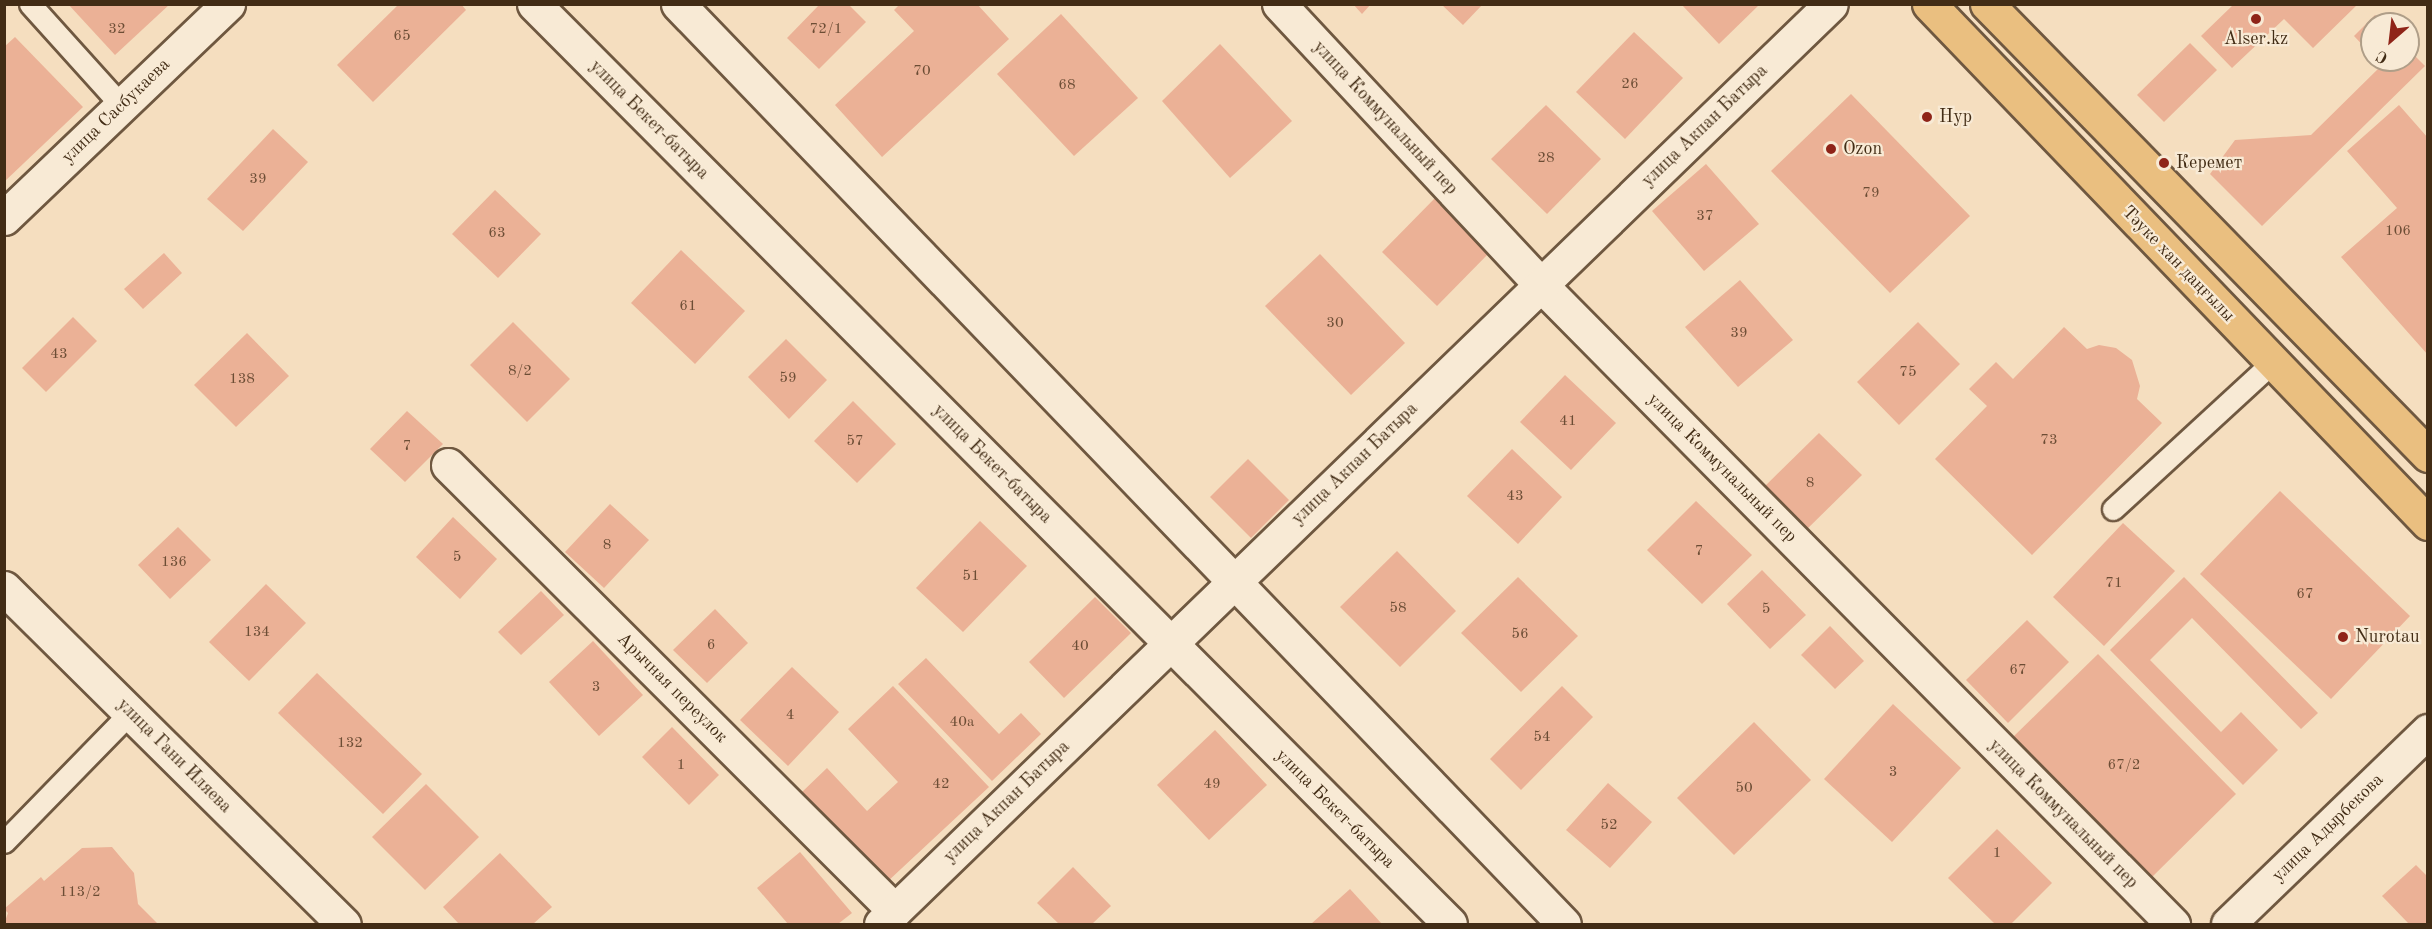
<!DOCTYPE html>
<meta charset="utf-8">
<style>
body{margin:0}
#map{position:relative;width:2432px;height:929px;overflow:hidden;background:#f5debf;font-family:"Old Standard TT",serif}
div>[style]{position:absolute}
.building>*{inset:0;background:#ebb196}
.roads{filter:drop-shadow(2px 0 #6f5840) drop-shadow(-2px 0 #6f5840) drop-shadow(0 2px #6f5840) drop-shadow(0 -2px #6f5840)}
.service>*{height:21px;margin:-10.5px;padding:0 10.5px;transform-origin:10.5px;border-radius:10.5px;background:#f8ead5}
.minor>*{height:33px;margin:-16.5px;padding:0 16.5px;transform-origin:16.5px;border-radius:16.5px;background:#f8ead5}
.secondary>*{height:33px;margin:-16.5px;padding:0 16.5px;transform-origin:16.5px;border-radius:16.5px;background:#f8ead5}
.primary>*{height:33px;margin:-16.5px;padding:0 16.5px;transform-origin:16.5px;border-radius:16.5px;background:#eabf80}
.dots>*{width:16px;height:16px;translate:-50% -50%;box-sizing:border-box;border:3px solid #f8ead5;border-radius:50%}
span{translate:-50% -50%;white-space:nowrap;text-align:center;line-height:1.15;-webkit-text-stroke:4.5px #f8ead5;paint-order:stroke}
.number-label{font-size:15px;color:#6c4d35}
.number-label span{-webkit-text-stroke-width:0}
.poi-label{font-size:18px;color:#422c15}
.left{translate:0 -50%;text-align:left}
.street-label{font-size:18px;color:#422c15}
.frame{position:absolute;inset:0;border:6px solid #422c15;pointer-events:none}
.north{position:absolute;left:2360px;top:12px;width:60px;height:60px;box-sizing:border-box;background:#f8ead5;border:2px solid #af9e88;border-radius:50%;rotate:208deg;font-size:16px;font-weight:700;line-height:24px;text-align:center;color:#422c15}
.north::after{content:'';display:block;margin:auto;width:21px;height:27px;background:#8f2418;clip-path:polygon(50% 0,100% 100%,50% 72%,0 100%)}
</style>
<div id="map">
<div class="building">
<div style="clip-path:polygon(68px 4px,170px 4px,115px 55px)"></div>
<div style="clip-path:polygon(399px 4px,461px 4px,466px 10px,373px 102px,337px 65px)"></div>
<div style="clip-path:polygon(820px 4px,848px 4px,866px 22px,819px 69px,787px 38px)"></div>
<div style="clip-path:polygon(900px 4px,977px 4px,1009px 39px,882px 157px,835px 105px,914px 31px,894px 10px)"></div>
<div style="clip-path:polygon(1353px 4px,1371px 4px,1362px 14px)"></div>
<div style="clip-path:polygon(1441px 4px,1483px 4px,1463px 25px)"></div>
<div style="clip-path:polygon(1681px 4px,1760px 4px,1719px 44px)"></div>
<div style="clip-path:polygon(2234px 4px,2358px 4px,2313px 48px,2284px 19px,2232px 68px,2201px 36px)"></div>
<div style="clip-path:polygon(1061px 14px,1138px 98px,1074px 156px,997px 74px)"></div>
<div style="clip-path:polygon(2375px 15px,2384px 24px,2372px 24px,2372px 55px,2354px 36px)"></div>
<div style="clip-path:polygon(1634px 32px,1683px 78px,1625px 139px,1576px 92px)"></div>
<div style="clip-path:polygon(15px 37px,83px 107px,4px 182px,4px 47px)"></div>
<div style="clip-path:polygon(2190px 43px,2217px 70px,2164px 122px,2137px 95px)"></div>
<div style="clip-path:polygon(1220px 44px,1292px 121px,1230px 178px,1162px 101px)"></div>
<div style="clip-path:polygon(2408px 49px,2425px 66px,2262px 226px,2210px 174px,2235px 140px,2311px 135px,2382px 65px,2377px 60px,2408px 60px)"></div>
<div style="clip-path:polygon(1851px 94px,1970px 216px,1890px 293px,1771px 171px)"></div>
<div style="clip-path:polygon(1546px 105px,1601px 159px,1547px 214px,1491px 159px)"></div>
<div style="clip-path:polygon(2399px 105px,2428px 138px,2428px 355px,2341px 257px,2397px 208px,2347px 151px)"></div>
<div style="clip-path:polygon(273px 129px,308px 162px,243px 231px,207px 199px)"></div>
<div style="clip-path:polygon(1706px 164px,1759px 224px,1704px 271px,1652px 211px)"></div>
<div style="clip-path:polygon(495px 190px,541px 234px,498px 278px,452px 234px)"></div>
<div style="clip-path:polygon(1438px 195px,1492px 250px,1437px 306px,1382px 252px)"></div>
<div style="clip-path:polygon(681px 250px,745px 311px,695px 364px,631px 303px)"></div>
<div style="clip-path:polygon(164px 253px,182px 273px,143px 309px,124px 289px)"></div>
<div style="clip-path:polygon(1320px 254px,1405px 343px,1351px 395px,1265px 306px)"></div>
<div style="clip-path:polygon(1740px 280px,1793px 340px,1738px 387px,1685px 327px)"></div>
<div style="clip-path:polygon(73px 317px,97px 341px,46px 392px,22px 368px)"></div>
<div style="clip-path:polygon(513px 322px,570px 379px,527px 422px,470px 365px)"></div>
<div style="clip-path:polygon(1918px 322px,1960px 364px,1899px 425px,1857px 382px)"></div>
<div style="clip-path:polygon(2064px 327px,2087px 349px,2099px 345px,2116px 348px,2132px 360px,2140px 386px,2137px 399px,2162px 423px,2032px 555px,1935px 459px,1987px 406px,1969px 389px,1996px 362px,2013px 379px)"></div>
<div style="clip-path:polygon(247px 333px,289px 376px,236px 427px,194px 385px)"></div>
<div style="clip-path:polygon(786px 339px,827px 380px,789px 419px,748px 377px)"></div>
<div style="clip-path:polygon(1565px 375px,1616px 423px,1571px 470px,1520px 422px)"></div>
<div style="clip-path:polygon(853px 401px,896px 444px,857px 483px,814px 441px)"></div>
<div style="clip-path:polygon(407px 411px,443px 444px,405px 482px,370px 449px)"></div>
<div style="clip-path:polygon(1819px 433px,1862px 475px,1800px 536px,1758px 493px)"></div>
<div style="clip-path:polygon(1512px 449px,1562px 497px,1518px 544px,1467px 496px)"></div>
<div style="clip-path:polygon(1248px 459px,1289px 500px,1251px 538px,1210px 497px)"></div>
<div style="clip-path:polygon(2280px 491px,2410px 616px,2331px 699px,2200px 574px)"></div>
<div style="clip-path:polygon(1696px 501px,1752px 555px,1702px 604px,1647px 550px)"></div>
<div style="clip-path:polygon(610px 504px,649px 540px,604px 588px,565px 552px)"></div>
<div style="clip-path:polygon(453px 517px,497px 559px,460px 599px,416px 557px)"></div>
<div style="clip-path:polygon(980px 521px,1027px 566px,963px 632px,916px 588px)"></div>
<div style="clip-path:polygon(2123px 523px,2175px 571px,2104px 646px,2053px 597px)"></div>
<div style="clip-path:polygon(178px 527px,211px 560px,170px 599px,138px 565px)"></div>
<div style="clip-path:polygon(1397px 551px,1456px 611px,1400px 667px,1340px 607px)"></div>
<div style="clip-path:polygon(1762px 570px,1806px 615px,1770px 649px,1727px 604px)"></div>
<div style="clip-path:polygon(1518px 577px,1578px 636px,1521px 692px,1461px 633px)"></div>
<div style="clip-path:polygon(2184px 577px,2318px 713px,2301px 729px,2192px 618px,2150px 660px,2221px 732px,2241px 712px,2278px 750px,2243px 785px,2110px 650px)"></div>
<div style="clip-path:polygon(266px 584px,306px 623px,249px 681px,209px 642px)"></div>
<div style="clip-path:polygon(541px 591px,564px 615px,521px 655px,498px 632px)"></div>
<div style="clip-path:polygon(1095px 597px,1131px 633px,1064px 698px,1029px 662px)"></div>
<div style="clip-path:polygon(715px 609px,748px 643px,707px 683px,673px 650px)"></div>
<div style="clip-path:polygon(2027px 620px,2069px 662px,2008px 723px,1966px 680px)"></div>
<div style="clip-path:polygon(1830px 626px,1864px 661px,1835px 689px,1801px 655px)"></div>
<div style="clip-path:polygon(593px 641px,643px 695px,599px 736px,549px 682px)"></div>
<div style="clip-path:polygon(2098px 654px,2236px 794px,2150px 879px,2012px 738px)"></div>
<div style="clip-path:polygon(926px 658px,999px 734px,1021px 713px,1041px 734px,992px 781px,898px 684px)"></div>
<div style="clip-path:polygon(792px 667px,839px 712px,788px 766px,740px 720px)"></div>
<div style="clip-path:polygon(317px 673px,422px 774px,383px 814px,278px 713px)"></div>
<div style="clip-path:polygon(893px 686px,989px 787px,887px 882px,802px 792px,827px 768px,867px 811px,898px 782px,848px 729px)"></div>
<div style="clip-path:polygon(1562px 686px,1593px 717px,1521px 790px,1490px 759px)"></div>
<div style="clip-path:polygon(1893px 704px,1961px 768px,1892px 842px,1824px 779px)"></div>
<div style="clip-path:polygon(1754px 722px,1811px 780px,1734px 855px,1677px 798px)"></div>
<div style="clip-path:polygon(672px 727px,719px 775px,689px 805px,642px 757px)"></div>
<div style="clip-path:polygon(1215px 730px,1267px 785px,1209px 840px,1157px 785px)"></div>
<div style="clip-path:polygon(1608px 783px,1652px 822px,1610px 868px,1566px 830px)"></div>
<div style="clip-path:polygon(426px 784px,479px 837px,425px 890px,372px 837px)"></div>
<div style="clip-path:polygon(1997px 829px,2052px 883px,2011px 924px,1995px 924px,1948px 878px)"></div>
<div style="clip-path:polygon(112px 847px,134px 873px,138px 904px,158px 924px,4px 924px,8px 913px,4px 909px,41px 877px,44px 881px,82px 848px)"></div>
<div style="clip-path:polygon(800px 852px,852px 913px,838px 924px,788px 924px,757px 888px)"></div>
<div style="clip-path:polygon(500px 853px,552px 907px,533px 924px,459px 924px,443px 907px)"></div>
<div style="clip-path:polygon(2416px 865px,2428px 877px,2428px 924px,2409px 924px,2382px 896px)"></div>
<div style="clip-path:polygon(1073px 867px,1111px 906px,1092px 924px,1059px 924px,1037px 903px)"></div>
<div style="clip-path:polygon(1350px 889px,1382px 924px,1311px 924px)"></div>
</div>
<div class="roads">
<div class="service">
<div style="left:30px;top:4px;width:137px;rotate:48deg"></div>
<div style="left:2113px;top:509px;width:217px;rotate:-42.6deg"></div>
<div style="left:4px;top:842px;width:180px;rotate:-45.7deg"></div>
</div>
<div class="minor">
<div style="left:534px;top:4px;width:1298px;rotate:45.12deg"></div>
<div style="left:678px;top:4px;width:1277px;rotate:46.08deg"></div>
<div style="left:1279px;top:4px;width:384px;rotate:47deg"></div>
<div style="left:1541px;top:285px;width:899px;rotate:45.32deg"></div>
<div style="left:4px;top:218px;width:310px;rotate:-43.7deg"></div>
<div style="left:448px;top:465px;width:631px;rotate:44.94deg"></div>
<div style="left:4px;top:588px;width:478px;rotate:44.7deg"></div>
<div style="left:881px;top:924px;width:1322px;rotate:-44.08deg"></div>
</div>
<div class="secondary">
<div style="left:2228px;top:924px;width:278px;rotate:-44deg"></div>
</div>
<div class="primary">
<div style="left:1929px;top:4px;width:720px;rotate:46.13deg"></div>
<div style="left:1987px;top:4px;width:631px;rotate:45.64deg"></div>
</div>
</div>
<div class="dots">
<div style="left:2256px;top:19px;background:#8f2418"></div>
<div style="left:1927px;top:117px;background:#8f2418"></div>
<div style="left:1831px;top:149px;background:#8f2418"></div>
<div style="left:2164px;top:163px;background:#8f2418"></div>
<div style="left:2343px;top:637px;background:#8f2418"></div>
</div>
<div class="number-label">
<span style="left:117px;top:30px">32</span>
<span style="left:826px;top:30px">72/1</span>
<span style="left:402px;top:37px">65</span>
<span style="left:922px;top:72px">70</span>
<span style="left:1630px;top:85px">26</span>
<span style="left:1067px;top:86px">68</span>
<span style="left:1546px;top:159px">28</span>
<span style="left:258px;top:180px">39</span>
<span style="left:1871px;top:194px">79</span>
<span style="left:1705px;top:217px">37</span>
<span style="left:2398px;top:232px">106</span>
<span style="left:497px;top:234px">63</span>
<span style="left:688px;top:307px">61</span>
<span style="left:1335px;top:324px">30</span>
<span style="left:1739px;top:334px">39</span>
<span style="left:59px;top:355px">43</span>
<span style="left:520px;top:372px">8/2</span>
<span style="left:1908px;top:373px">75</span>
<span style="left:788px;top:379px">59</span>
<span style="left:242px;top:380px">138</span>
<span style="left:1568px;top:422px">41</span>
<span style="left:2049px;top:441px">73</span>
<span style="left:855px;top:442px">57</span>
<span style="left:407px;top:447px">7</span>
<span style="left:1810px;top:484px">8</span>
<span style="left:1515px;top:497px">43</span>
<span style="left:607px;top:546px">8</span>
<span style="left:1699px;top:552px">7</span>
<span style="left:457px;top:558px">5</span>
<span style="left:174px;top:563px">136</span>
<span style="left:971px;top:577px">51</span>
<span style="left:2114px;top:584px">71</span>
<span style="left:2305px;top:595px">67</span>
<span style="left:1398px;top:609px">58</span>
<span style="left:1766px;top:610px">5</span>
<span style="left:257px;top:633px">134</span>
<span style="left:1520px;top:635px">56</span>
<span style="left:711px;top:646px">6</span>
<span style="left:1080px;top:647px">40</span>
<span style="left:2018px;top:671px">67</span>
<span style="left:596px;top:688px">3</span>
<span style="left:790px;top:716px">4</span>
<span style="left:962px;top:723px">40а</span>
<span style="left:1542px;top:738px">54</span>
<span style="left:350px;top:744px">132</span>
<span style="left:681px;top:766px">1</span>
<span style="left:2124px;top:766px">67/2</span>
<span style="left:1893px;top:773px">3</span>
<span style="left:941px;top:785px">42</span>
<span style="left:1212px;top:785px">49</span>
<span style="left:1744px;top:789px">50</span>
<span style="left:1609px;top:826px">52</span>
<span style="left:1997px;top:854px">1</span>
<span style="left:80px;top:893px">113/2</span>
</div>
<div class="poi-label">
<span style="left:2256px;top:39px">Alser.kz</span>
<span class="left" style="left:1939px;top:117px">Нур</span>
<span class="left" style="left:1843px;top:149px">Ozon</span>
<span class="left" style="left:2176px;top:163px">Керемет</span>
<span class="left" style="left:2355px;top:637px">Nurotau</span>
</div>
<div class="street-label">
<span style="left:116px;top:111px;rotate:-44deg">улица Сасбукаева</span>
<span style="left:1385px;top:118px;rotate:47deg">улица Коммунальный пер</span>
<span style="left:649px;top:120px;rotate:45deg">улица Бекет-батыра</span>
<span style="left:1705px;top:126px;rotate:-44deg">улица Акпан Батыра</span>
<span style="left:2178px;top:264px;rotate:46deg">Тәуке хан даңғылы</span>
<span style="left:992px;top:464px;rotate:45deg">улица Бекет-батыра</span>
<span style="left:1355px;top:464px;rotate:-44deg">улица Акпан Батыра</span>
<span style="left:1722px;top:468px;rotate:45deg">улица Коммунальный пер</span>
<span style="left:672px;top:688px;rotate:45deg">Арычная переулок</span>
<span style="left:174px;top:756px;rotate:45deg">улица Гани Иляева</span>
<span style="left:1007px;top:802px;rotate:-44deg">улица Акпан Батыра</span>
<span style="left:1335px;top:809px;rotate:45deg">улица Бекет-батыра</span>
<span style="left:2063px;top:814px;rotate:45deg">улица Коммунальный пер</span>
<span style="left:2328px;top:828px;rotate:-44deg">улица Адырбекова</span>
</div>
<div class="frame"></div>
<div class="north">С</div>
</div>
